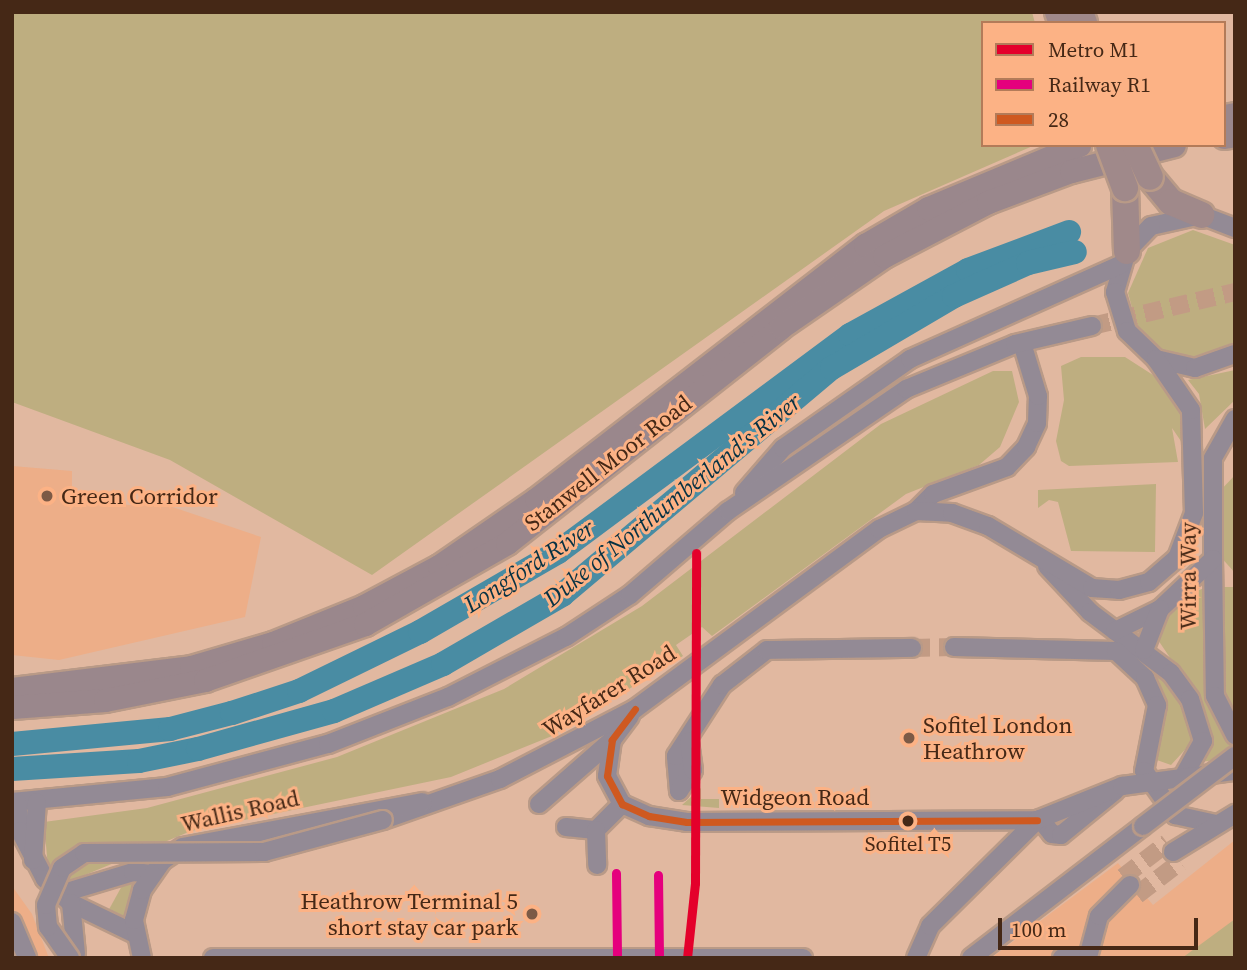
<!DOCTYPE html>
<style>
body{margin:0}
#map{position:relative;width:1247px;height:970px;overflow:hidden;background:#e1b8a0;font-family:"Source Serif 4",serif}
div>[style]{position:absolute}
.built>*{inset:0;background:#edae88}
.green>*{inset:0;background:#beae80}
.river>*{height:24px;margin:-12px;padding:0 12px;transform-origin:12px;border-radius:12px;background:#498ca3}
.minor-tunnel>*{height:18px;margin-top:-9px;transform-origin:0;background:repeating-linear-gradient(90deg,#c29b84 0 18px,transparent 0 27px)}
.roads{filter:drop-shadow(2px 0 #b99a87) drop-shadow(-2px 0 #b99a87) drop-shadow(0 2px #b99a87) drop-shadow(0 -2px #b99a87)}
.minor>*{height:18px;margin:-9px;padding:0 9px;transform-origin:9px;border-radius:9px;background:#938a95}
.major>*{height:23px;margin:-11.5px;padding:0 11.5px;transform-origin:11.5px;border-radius:11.5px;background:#9a878c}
.highway>*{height:26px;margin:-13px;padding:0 13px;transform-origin:13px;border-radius:13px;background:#a0898a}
.bridges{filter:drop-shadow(2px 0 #b99a87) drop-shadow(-2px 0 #b99a87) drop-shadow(0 2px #b99a87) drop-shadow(0 -2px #b99a87)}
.minor-bridge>*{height:18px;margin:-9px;padding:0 9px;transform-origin:9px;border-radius:9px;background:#938a95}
.highway-bridge>*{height:26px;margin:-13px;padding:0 13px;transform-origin:13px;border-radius:13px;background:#a0898a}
.bus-1>*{height:7px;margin:-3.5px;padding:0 3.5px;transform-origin:3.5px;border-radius:3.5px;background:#cf5920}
.rail-1>*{height:9px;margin:-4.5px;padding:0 4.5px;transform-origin:4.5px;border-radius:4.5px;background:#e5007d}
.metro-1>*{height:9px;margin:-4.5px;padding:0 4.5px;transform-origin:4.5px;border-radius:4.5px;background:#e4002b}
.dots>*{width:19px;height:19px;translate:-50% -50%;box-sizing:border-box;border:4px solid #fcb285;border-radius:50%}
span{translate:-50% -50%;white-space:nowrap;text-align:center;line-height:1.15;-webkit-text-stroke:6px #fcb285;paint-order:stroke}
.bus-label{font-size:21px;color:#452816}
.street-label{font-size:23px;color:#452816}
.poi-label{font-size:23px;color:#452816}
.left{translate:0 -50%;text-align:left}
.right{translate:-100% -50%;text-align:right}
.water-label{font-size:24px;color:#063244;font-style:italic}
.frame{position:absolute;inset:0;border:14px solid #452816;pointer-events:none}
.legend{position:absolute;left:981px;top:21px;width:245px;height:126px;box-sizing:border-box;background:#fcb285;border:2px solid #b37b59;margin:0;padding:9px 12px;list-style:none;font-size:21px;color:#452816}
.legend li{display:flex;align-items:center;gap:14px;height:35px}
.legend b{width:35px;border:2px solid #b37b59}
.scale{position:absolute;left:998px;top:918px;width:200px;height:32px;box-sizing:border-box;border:4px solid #452816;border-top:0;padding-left:9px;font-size:21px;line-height:24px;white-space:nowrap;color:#452816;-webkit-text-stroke:5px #fcb285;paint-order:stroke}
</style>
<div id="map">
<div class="built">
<div style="clip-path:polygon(12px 466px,72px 471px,72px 499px,140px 506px,143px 497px,261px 537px,245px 617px,59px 660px,12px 655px)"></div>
<div style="clip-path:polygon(1235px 840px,1235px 958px,991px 958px,1118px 863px,1153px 905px)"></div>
<div style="clip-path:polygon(12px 886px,32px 914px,49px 958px,12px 958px)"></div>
</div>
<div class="green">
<div style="clip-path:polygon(12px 12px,1032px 12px,1035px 23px,983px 23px,983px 145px,1035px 145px,884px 211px,372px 575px,170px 460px,12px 402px)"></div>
<div style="clip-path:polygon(1193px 230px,1235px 245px,1235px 345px,1198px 360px,1160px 351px,1138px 330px,1128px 293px,1148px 248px)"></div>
<div style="clip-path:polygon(1081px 357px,1125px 357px,1167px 384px,1182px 407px,1185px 447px,1172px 428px,1178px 462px,1069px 466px,1061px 461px,1056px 441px,1064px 400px,1061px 366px)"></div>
<div style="clip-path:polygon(1235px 370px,1235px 400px,1205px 429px,1199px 394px,1188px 380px)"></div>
<div style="clip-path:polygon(993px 371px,1012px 371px,1019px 402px,1000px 447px,979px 465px,906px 494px,712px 636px,702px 627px,676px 645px,683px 656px,552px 736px,451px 777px,191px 831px,73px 880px,60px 881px,48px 868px,44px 822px,147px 808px,337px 757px,504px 689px,642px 606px,881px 424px)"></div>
<div style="clip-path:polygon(1235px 475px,1235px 573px,1219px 555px,1219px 492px)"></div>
<div style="clip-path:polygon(1156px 484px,1155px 552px,1071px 551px,1058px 502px,1049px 500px,1038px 508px,1038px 490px)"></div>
<div style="clip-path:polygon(1208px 587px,1208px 682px,1235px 737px,1235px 757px,1201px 762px,1179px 671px,1156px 637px,1161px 618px,1187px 594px)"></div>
<div style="clip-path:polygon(1220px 587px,1235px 587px,1235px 719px,1221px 684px)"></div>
<div style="clip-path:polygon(1104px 625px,1145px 653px,1182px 699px,1193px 741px,1171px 765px,1154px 759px,1166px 712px,1159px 681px,1142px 659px,1100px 632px)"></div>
<div style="clip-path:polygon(701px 788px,701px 799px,719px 799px,719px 808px,682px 805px)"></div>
<div style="clip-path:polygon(136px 878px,126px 923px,107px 913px,123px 884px)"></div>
<div style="clip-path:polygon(1235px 919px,1235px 958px,1182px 958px)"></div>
</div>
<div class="river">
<div style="left:12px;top:744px;width:159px;rotate:-5.4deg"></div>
<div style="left:170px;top:729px;width:64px;rotate:-14.5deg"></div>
<div style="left:232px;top:713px;width:71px;rotate:-18.2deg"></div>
<div style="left:299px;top:691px;width:135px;rotate:-26deg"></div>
<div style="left:420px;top:632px;width:160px;rotate:-30.1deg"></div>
<div style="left:558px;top:552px;width:364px;rotate:-36.6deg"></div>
<div style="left:850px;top:335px;width:135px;rotate:-28.8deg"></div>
<div style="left:968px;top:270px;width:108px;rotate:-20.6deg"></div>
<div style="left:12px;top:769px;width:127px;rotate:-3.6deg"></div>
<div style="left:139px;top:761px;width:60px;rotate:-11.5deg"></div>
<div style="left:198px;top:749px;width:141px;rotate:-15.6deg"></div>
<div style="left:334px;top:711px;width:119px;rotate:-23.3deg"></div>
<div style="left:443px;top:664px;width:138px;rotate:-30.1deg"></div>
<div style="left:562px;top:595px;width:353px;rotate:-40.1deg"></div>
<div style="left:832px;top:368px;width:142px;rotate:-30.5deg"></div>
<div style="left:954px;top:296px;width:81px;rotate:-24deg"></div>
<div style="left:1028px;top:263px;width:48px;rotate:-13.2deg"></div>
</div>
<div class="minor-tunnel">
<div style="left:1092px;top:326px;width:147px;rotate:-13.4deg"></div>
<div style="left:912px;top:648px;width:42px;rotate:-1.4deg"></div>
<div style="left:1123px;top:877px;width:56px;rotate:-37.7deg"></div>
<div style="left:1137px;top:895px;width:54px;rotate:-37.5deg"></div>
</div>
<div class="roads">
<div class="minor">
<div style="left:1235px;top:228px;width:36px;rotate:-159deg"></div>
<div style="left:1201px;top:215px;width:51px;rotate:167.6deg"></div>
<div style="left:1151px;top:226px;width:35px;rotate:134deg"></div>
<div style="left:1127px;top:251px;width:43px;rotate:106.3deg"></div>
<div style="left:1115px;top:292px;width:41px;rotate:72.9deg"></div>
<div style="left:1127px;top:331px;width:40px;rotate:44deg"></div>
<div style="left:1156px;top:359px;width:40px;rotate:13deg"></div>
<div style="left:1195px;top:368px;width:42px;rotate:-19.3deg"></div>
<div style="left:1235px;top:419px;width:45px;rotate:119.4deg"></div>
<div style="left:1213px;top:458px;width:101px;rotate:90deg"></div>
<div style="left:1213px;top:559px;width:137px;rotate:89.2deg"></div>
<div style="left:1215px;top:696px;width:44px;rotate:62.9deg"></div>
<div style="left:744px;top:493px;width:60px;rotate:-49.1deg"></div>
<div style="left:783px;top:448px;width:155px;rotate:-35deg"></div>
<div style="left:910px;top:359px;width:230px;rotate:-24.1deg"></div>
<div style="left:916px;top:511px;width:24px;rotate:-45deg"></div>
<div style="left:933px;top:494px;width:79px;rotate:-20deg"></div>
<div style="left:1007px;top:467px;width:28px;rotate:-46deg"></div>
<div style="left:1026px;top:447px;width:26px;rotate:-65deg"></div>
<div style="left:1037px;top:423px;width:27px;rotate:-88deg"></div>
<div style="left:1038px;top:396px;width:55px;rotate:-106.8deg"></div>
<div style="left:1047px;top:566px;width:63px;rotate:46.9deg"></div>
<div style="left:1090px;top:612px;width:101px;rotate:37deg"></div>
<div style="left:1171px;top:673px;width:32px;rotate:54deg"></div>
<div style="left:1190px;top:699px;width:44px;rotate:72.8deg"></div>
<div style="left:1203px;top:741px;width:38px;rotate:119deg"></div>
<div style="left:1115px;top:631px;width:50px;rotate:-26.1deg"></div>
<div style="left:1160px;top:609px;width:73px;rotate:-43.3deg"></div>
<div style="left:954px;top:647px;width:162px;rotate:1.4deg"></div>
<div style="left:1116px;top:651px;width:40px;rotate:43deg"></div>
<div style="left:1145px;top:678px;width:30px;rotate:66deg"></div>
<div style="left:1157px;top:705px;width:67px;rotate:101.1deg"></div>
<div style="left:1144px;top:771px;width:54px;rotate:54.8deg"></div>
<div style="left:1175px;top:815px;width:42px;rotate:12.4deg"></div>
<div style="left:1144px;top:650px;width:44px;rotate:-68.7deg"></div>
<div style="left:630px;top:716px;width:30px;rotate:127deg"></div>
<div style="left:612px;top:740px;width:36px;rotate:98deg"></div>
<div style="left:607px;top:776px;width:32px;rotate:62deg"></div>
<div style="left:622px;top:804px;width:30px;rotate:24deg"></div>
<div style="left:649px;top:816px;width:38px;rotate:9deg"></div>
<div style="left:687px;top:822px;width:350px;rotate:-0.3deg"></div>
<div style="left:679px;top:791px;width:35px;rotate:-95deg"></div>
<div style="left:676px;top:756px;width:85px;rotate:-57.1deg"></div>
<div style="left:722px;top:685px;width:57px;rotate:-37.9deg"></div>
<div style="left:767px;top:650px;width:145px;rotate:-0.8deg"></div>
<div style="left:679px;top:791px;width:25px;rotate:-56deg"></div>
<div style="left:693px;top:770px;width:29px;rotate:-98deg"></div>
<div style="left:12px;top:802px;width:156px;rotate:-5.5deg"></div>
<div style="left:167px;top:787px;width:167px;rotate:-15deg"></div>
<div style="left:328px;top:744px;width:129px;rotate:-21.4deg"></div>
<div style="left:448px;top:697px;width:132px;rotate:-27deg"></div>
<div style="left:566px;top:637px;width:77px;rotate:-33.3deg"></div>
<div style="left:630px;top:595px;width:129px;rotate:-40.6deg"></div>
<div style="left:728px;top:511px;width:216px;rotate:-34.4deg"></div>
<div style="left:906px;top:389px;width:118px;rotate:-22.4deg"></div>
<div style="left:1015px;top:344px;width:79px;rotate:-13.2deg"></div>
<div style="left:17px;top:802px;width:29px;rotate:84deg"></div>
<div style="left:20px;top:831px;width:54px;rotate:62.5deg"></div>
<div style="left:45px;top:879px;width:35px;rotate:43deg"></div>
<div style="left:71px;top:903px;width:71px;rotate:25.8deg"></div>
<div style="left:539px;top:804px;width:97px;rotate:-41.2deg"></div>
<div style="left:1040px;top:819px;width:19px;rotate:51deg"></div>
<div style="left:1052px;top:834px;width:9px;rotate:6deg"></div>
<div style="left:1061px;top:835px;width:70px;rotate:-39.2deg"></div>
<div style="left:383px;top:820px;width:124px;rotate:-19.3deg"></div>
<div style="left:500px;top:779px;width:152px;rotate:-27.4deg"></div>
<div style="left:635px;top:709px;width:303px;rotate:-36.4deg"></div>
<div style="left:879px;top:529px;width:41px;rotate:-25.9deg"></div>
<div style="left:916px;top:511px;width:36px;rotate:3deg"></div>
<div style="left:952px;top:513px;width:38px;rotate:20deg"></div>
<div style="left:988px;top:526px;width:121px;rotate:30.8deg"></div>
<div style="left:1092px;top:588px;width:27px;rotate:4deg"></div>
<div style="left:1119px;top:590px;width:31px;rotate:-15deg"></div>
<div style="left:1149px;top:582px;width:37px;rotate:-41deg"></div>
<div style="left:1177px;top:558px;width:48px;rotate:-69.3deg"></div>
<div style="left:1194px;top:513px;width:103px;rotate:-91.7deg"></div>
<div style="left:1191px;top:410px;width:62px;rotate:-124.5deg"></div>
<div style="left:566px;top:827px;width:30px;rotate:6deg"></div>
<div style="left:596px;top:830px;width:37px;rotate:-45deg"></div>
<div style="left:596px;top:830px;width:35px;rotate:88deg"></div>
<div style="left:1173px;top:852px;width:73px;rotate:-31.5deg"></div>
<div style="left:33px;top:860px;width:58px;rotate:-86.1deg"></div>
<div style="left:60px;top:894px;width:76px;rotate:-16.8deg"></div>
<div style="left:133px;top:872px;width:19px;rotate:6deg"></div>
<div style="left:71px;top:903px;width:51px;rotate:84.4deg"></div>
<div style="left:12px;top:922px;width:39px;rotate:67deg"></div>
<div style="left:142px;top:958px;width:39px;rotate:-102deg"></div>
<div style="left:134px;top:920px;width:31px;rotate:-75deg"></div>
<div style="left:142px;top:890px;width:35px;rotate:-55deg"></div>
<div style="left:162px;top:861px;width:25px;rotate:-34deg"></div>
<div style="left:183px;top:847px;width:244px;rotate:-10.6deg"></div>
<div style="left:213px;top:958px;width:590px"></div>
<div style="left:916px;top:958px;width:35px;rotate:-66deg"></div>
<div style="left:930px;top:926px;width:151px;rotate:-44.7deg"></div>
<div style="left:1037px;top:820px;width:92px;rotate:-21.8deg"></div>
<div style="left:1122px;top:786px;width:114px;rotate:-7.6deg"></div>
<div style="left:971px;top:958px;width:217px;rotate:-37.5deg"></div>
<div style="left:1062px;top:958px;width:26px;rotate:-2deg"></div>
<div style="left:1088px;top:957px;width:42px;rotate:-75deg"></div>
<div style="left:1099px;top:916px;width:44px;rotate:-45deg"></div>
</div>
<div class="major">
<div style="left:1224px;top:116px;width:11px;rotate:-10deg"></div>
<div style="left:1224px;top:137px;width:11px;rotate:-10deg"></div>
<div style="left:12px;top:689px;width:180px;rotate:-7deg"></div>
<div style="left:191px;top:667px;width:85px;rotate:-16.3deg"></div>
<div style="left:273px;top:643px;width:98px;rotate:-22.1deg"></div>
<div style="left:364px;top:606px;width:85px;rotate:-28.1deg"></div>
<div style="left:439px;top:566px;width:118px;rotate:-34.6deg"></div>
<div style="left:536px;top:499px;width:416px;rotate:-37.7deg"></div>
<div style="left:865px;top:245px;width:73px;rotate:-30.4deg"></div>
<div style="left:928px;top:208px;width:164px;rotate:-22.6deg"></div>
<div style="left:12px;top:707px;width:93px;rotate:-4.3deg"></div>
<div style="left:105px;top:700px;width:102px;rotate:-11.3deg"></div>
<div style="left:205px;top:680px;width:170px;rotate:-19.3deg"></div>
<div style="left:365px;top:624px;width:163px;rotate:-29.7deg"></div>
<div style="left:507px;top:543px;width:349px;rotate:-38.2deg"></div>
<div style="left:781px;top:327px;width:125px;rotate:-34.6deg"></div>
<div style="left:884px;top:256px;width:117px;rotate:-27.4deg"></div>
<div style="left:988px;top:202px;width:89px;rotate:-20.5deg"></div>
<div style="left:1071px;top:171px;width:106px;rotate:-14.2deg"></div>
</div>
<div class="highway">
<div style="left:1058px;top:12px;width:12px;rotate:70deg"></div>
<div style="left:1080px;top:12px;width:12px;rotate:70deg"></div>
<div style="left:1150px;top:177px;width:33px;rotate:50deg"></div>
<div style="left:1171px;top:202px;width:33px;rotate:23deg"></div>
<div style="left:1125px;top:188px;width:63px;rotate:88.2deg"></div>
</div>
</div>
<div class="bridges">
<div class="minor-bridge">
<div style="left:1143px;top:826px;width:116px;rotate:-37.3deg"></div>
<div style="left:70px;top:958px;width:38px;rotate:-125deg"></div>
<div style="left:48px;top:927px;width:22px;rotate:-95deg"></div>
<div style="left:46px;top:905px;width:40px;rotate:-66.6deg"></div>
<div style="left:62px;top:868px;width:27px;rotate:-34deg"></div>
<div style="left:84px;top:853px;width:180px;rotate:-0.3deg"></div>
<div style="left:264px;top:852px;width:123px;rotate:-15.1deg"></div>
</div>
<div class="highway-bridge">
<div style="left:1109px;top:145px;width:46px;rotate:69.6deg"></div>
<div style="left:1135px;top:145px;width:35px;rotate:65deg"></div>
</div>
</div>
<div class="bus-1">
<div style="left:635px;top:709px;width:39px;rotate:127deg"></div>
<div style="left:612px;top:740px;width:36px;rotate:98deg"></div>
<div style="left:607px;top:776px;width:32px;rotate:62deg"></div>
<div style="left:622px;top:804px;width:30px;rotate:24deg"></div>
<div style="left:649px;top:816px;width:38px;rotate:9deg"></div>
<div style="left:687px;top:822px;width:350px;rotate:-0.3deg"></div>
</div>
<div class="rail-1">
<div style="left:616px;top:873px;width:85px;rotate:89.3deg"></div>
<div style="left:658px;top:875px;width:83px;rotate:89.3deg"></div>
</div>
<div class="metro-1">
<div style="left:687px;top:958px;width:75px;rotate:-83.9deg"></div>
<div style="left:695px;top:883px;width:330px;rotate:-89.8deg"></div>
</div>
<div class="dots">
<div style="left:47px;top:496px;background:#7c5a46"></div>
<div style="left:909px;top:738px;background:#7c5a46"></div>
<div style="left:908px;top:821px;background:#452816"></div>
<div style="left:532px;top:914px;background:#7c5a46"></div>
</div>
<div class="bus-label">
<span style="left:908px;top:844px">Sofitel T5</span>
</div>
<div class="street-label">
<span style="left:608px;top:463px;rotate:-38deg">Stanwell Moor Road</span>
<span style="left:1188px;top:576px;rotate:-90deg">Wirra Way</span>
<span style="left:609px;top:691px;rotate:-32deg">Wayfarer Road</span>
<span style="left:795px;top:797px">Widgeon Road</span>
<span style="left:240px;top:811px;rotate:-13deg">Wallis Road</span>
</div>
<div class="poi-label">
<span class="left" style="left:61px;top:496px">Green Corridor</span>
<span class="left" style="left:923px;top:738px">Sofitel London<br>Heathrow</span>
<span class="right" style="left:518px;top:914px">Heathrow Terminal 5<br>short stay car park</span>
</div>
<div class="water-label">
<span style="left:672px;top:500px;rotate:-39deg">Duke of Northumberland's River</span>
<span style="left:529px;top:566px;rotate:-33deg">Longford River</span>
</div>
<div class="frame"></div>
<ul class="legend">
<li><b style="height:9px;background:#e4002b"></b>Metro M1</li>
<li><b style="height:9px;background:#e5007d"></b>Railway R1</li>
<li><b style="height:9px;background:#cf5920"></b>28</li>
</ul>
<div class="scale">100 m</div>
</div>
